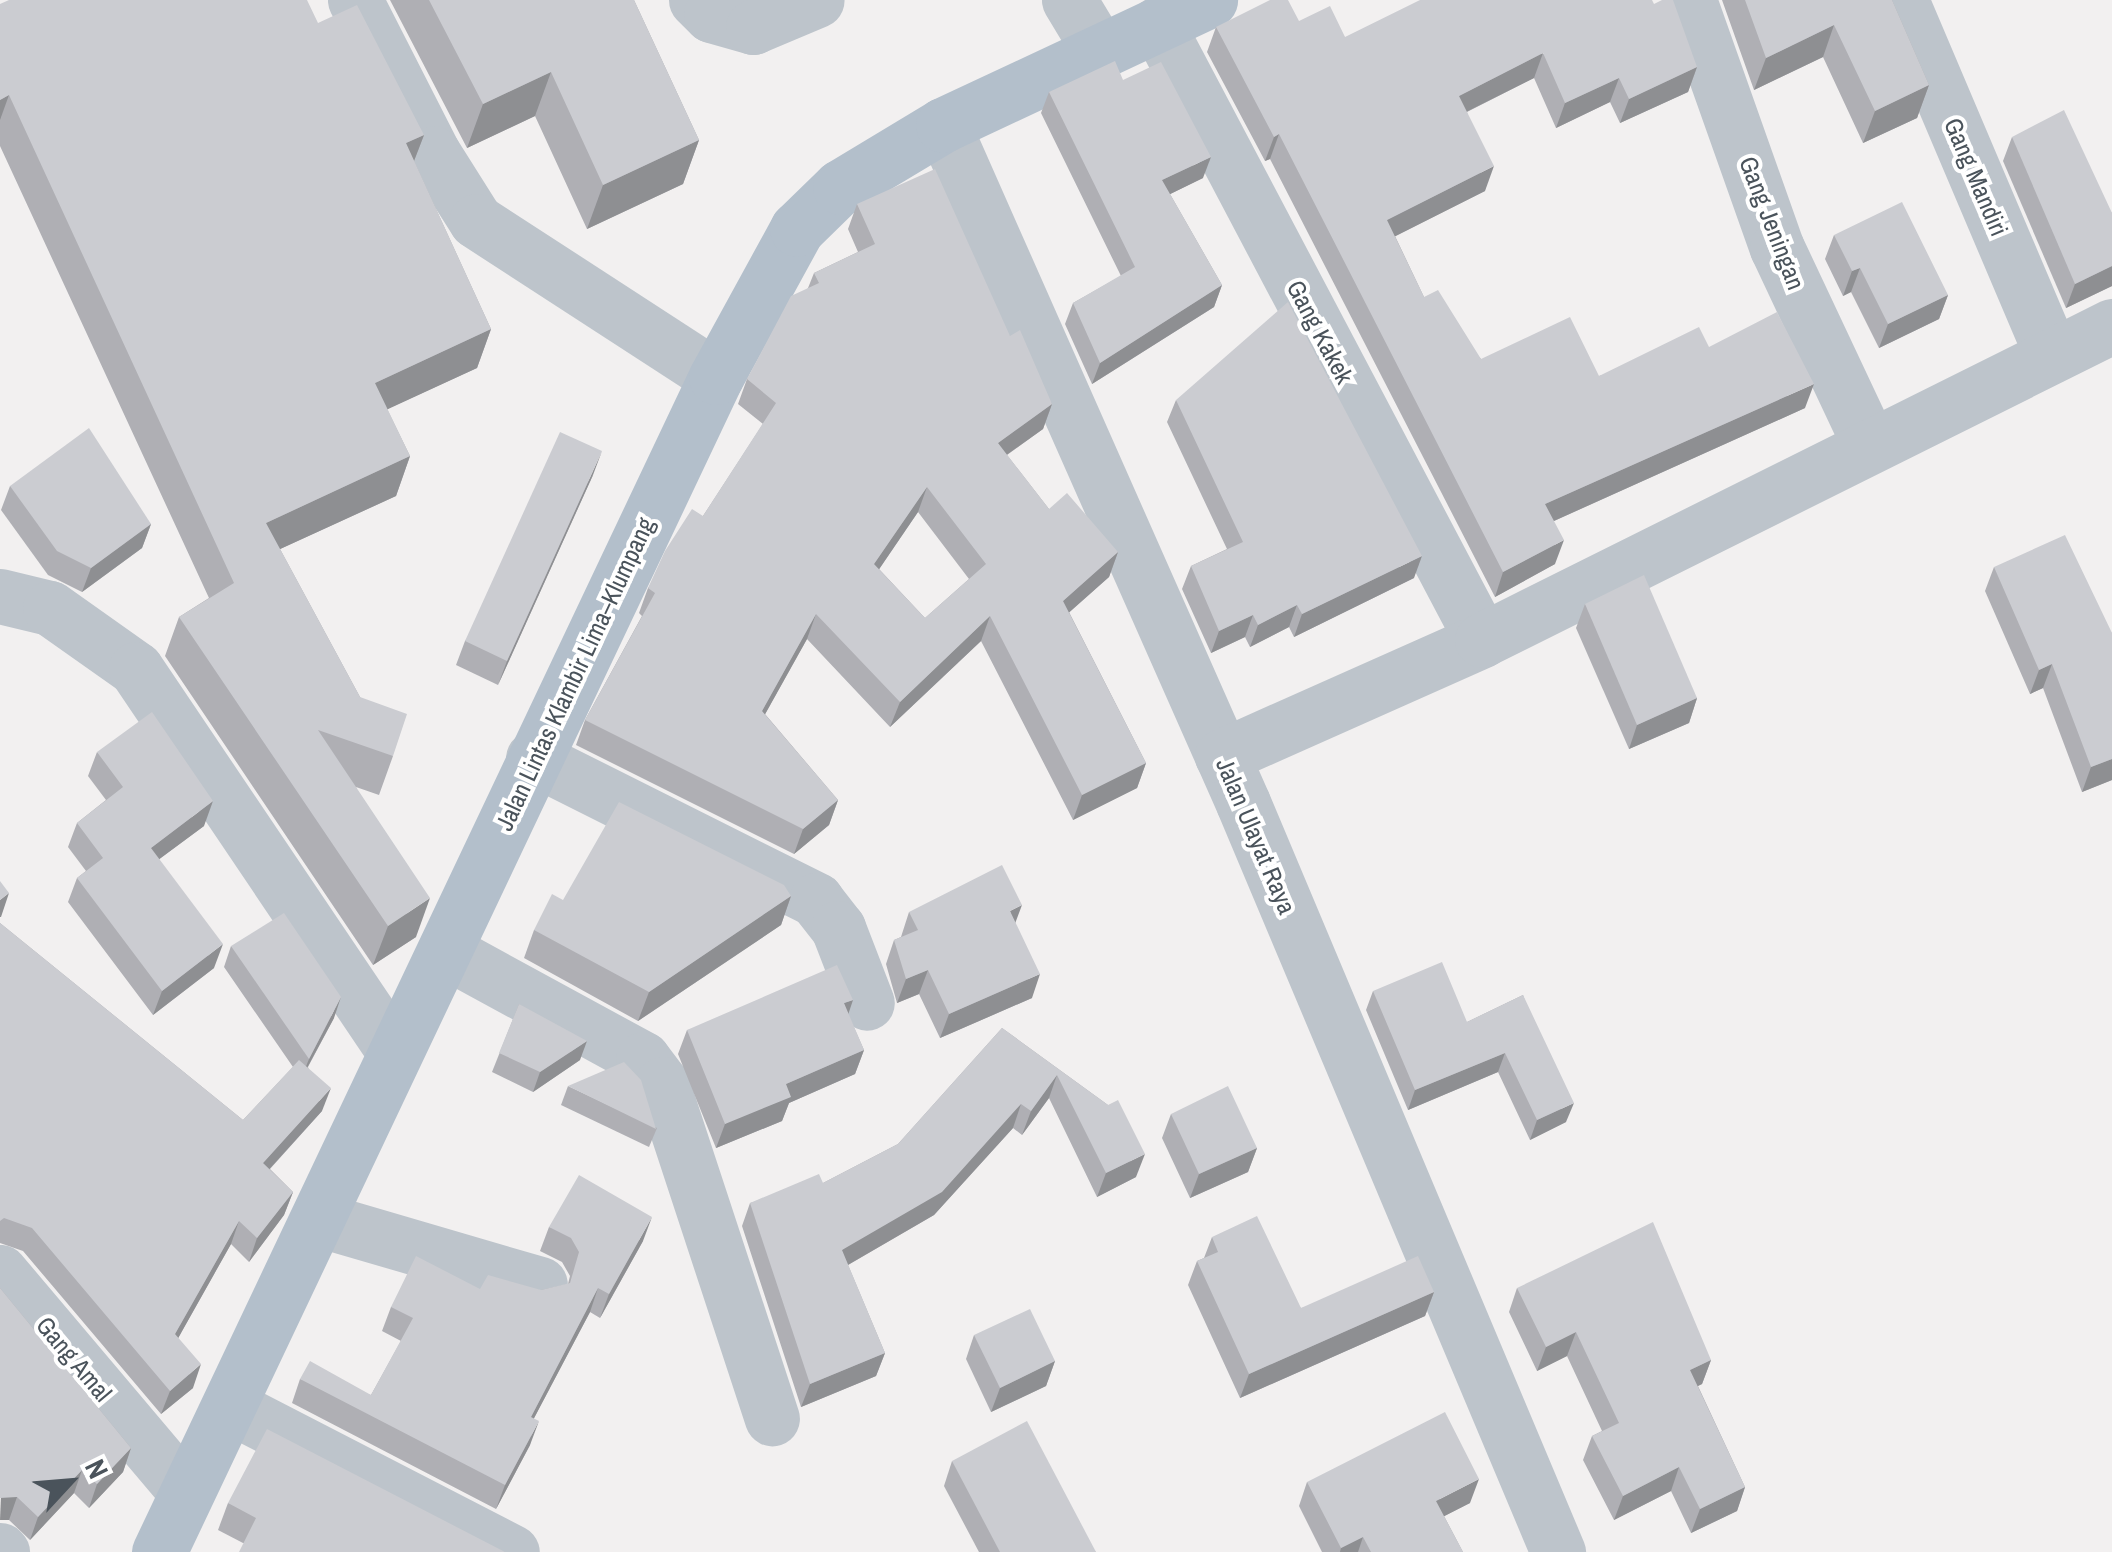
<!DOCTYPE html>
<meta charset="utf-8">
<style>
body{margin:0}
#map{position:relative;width:2112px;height:1552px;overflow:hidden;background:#f2f0f0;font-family:"Archivo Narrow",sans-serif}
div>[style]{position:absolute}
.minor>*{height:55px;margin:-27.5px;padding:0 27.5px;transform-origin:27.5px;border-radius:27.5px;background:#bdc4cb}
.major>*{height:55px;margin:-27.5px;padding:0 27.5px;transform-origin:27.5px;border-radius:27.5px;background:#b3bfcb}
.wall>*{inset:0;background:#afafb4}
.shaded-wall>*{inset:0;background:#8e8f92}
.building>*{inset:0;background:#cbccd1}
span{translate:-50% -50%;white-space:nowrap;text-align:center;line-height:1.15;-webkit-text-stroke:8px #fff;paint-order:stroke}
.street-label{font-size:25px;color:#4a535b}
.north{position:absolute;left:20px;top:1432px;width:100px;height:100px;-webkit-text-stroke:8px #fff;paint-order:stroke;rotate:64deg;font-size:28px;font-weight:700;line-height:40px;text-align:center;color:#4a535b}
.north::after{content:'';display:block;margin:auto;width:35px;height:45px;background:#4a535b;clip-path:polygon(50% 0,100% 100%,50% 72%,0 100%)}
</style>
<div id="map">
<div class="minor">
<div style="left:355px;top:0;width:172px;rotate:63deg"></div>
<div style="left:433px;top:153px;width:80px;rotate:57.7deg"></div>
<div style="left:476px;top:221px;width:286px;rotate:33deg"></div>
<div style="left:696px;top:0;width:21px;rotate:45deg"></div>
<div style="left:711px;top:15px;width:44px;rotate:15.9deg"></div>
<div style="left:753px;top:27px;width:69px;rotate:-22.9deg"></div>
<div style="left:1069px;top:0;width:56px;rotate:58.9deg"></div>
<div style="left:1689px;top:0;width:263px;rotate:70.5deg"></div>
<div style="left:1777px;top:248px;width:213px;rotate:64.8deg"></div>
<div style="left:1901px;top:0;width:386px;rotate:67deg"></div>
<div style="left:1157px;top:24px;width:696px;rotate:62.18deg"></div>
<div style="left:943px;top:125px;width:741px;rotate:66.13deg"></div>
<div style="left:1243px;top:803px;width:813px;rotate:67.19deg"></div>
<div style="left:0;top:596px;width:51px;rotate:13.5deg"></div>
<div style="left:50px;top:608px;width:105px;rotate:35.3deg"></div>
<div style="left:136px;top:669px;width:463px;rotate:56deg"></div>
<div style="left:1222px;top:756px;width:285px;rotate:-24deg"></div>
<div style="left:1482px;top:640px;width:704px;rotate:-26.49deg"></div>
<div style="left:533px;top:758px;width:317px;rotate:26.6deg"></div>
<div style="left:816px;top:900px;width:36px;rotate:52deg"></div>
<div style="left:838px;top:928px;width:80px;rotate:68.9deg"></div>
<div style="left:447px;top:952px;width:223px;rotate:28.6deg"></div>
<div style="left:643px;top:1059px;width:31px;rotate:53deg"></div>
<div style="left:662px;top:1084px;width:352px;rotate:71.8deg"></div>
<div style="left:321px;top:1220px;width:228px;rotate:16.3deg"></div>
<div style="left:0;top:1272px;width:288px;rotate:49.8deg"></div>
<div style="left:231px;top:1407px;width:316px;rotate:27.3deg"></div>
<div style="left:0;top:1550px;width:3px;rotate:45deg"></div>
</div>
<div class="major">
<div style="left:159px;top:1552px;width:1300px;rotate:-64.64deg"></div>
<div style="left:716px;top:377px;width:169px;rotate:-61.3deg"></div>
<div style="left:797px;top:229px;width:60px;rotate:-44.3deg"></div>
<div style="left:840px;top:187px;width:120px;rotate:-31deg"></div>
<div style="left:943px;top:125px;width:295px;rotate:-25.1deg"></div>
</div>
<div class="wall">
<div style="clip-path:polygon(390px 0,634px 0,699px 140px,683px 184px,587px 229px,535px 116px,467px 148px)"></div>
<div style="clip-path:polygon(1722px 0,1892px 0,1929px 85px,1917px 118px,1863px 143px,1823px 57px,1754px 90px)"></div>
<div style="clip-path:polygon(0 4px,318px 23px,424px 135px,414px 161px,491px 329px,477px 368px,387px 409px,410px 456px,396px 496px,280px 549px,360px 697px,393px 756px,379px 795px,356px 787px,416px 937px,373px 965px,165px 656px,179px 617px,209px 598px,0 146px)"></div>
<div style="clip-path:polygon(1299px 21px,1345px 37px,1697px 67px,1688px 92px,1620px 123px,1610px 102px,1556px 128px,1534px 78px,1467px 112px,1485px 191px,1395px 236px,1424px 297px,1481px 359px,1599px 376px,1709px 347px,1805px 408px,1554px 521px,1555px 564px,1495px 597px,1270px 159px,1265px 161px,1207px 52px,1216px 27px)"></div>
<div style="clip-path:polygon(1123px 80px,1203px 178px,1170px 194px,1222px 285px,1214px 307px,1092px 384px,1065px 324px,1073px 303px,1121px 276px,1041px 113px,1049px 92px)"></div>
<div style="clip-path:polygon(2012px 137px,2112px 213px,2112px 286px,2066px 308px,2003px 161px)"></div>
<div style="clip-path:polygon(evenodd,857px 204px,1010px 336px,1052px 404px,1043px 429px,1007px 455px,1049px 509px,1118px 552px,1109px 577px,1069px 612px,1146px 763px,1137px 788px,1073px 820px,981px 641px,890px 727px,807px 639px,765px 714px,838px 800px,829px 825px,794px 854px,576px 745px,585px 720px,642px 616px,639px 613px,648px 588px,703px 516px,763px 424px,738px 404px,747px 379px,808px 288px,814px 273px,858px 252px,848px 229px,857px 204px,918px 512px,969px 579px,925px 618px,879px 569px,918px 512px)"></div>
<div style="clip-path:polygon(1834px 235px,1948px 295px,1939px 319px,1879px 348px,1851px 292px,1843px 296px,1825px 259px)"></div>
<div style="clip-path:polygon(1176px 400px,1414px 578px,1294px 637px,1289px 627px,1250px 647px,1245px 637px,1211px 653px,1182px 589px,1191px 566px,1227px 549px,1167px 422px)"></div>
<div style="clip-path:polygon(593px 475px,498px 685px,456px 665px,465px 641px)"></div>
<div style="clip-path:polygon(10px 486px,151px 524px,142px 548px,82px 592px,48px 575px,1px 510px)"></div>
<div style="clip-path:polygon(1994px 567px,2112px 633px,2112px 780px,2082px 792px,2043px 688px,2030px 694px,1985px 591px)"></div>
<div style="clip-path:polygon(1585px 604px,1697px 698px,1689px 723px,1629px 749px,1576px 628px)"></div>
<div style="clip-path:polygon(97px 752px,204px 826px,159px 859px,214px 968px,153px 1015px,68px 902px,77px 878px,86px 871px,68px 847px,77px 823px,106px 800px,88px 776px)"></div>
<div style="clip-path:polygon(791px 896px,781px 925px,638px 1021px,524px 958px,534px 930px)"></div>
<div style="clip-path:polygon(909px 912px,1015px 923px,1032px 998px,940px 1038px,919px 994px,897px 1003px,886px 964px,894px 940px,901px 937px)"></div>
<div style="clip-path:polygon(0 923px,243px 1120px,293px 1067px,224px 967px,231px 946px,334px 1018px,308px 1067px,322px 1111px,270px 1169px,293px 1192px,284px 1215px,249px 1262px,231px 1244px,178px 1338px,193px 1388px,161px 1414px,23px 1251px,0 1243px)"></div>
<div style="clip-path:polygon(1373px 991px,1467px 1022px,1523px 995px,1566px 1122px,1530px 1140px,1498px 1072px,1408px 1110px,1366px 1010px)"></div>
<div style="clip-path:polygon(519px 1004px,580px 1060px,533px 1092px,492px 1072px)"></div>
<div style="clip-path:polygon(848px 1014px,864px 1050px,855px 1074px,789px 1103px,782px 1121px,716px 1148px,678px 1054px,687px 1030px)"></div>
<div style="clip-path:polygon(1002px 1028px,1108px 1105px,1136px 1177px,1097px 1197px,1049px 1098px,1022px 1135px,1013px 1128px,934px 1215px,848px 1265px,885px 1353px,876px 1376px,801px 1407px,742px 1226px,750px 1203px,823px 1183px,898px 1144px)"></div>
<div style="clip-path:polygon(568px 1086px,657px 1128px,649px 1147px,561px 1105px)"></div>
<div style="clip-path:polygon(1171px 1114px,1257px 1148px,1248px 1172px,1190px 1198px,1162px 1138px)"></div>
<div style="clip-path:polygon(549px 1227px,643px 1241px,600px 1318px,590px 1312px,534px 1418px,530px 1445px,496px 1509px,292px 1403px,300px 1379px,371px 1395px,401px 1341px,382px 1331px,391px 1307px,480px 1289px,541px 1290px,568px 1284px,570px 1276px,562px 1262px,540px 1251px)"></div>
<div style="clip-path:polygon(1212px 1237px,1301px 1308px,1434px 1292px,1425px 1316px,1240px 1398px,1188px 1285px,1197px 1261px,1204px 1258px)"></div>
<div style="clip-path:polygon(0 1288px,131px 1448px,123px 1472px,89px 1508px,74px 1493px,30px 1540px,9px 1520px)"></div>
<div style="clip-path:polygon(1517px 1288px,1711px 1360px,1702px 1384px,1698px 1386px,1745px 1487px,1737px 1511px,1691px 1533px,1671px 1491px,1614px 1520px,1583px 1460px,1592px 1436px,1602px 1431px,1567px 1356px,1537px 1371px,1509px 1312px)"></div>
<div style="clip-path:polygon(974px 1335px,1055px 1361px,1046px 1386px,991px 1412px,966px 1359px)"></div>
<div style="clip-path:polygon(952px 1461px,1096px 1552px,979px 1552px,944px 1486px)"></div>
<div style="clip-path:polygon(1307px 1482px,1470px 1503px,1444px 1516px,1463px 1552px,1322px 1552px,1299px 1506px)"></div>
<div style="clip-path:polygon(228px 1503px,505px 1552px,243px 1543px,218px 1530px)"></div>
</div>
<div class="shaded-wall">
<div style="clip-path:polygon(1834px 25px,1823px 57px,1754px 90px,1766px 58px)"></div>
<div style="clip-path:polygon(1543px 53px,1534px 78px,1450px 120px,1459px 96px)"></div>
<div style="clip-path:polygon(1697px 67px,1688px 92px,1620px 123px,1629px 99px)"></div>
<div style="clip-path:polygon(551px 72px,535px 116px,467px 148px,483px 104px)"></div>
<div style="clip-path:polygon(1619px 78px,1610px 102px,1556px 128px,1565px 103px)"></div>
<div style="clip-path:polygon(1929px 85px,1917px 118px,1863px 143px,1875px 111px)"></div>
<div style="clip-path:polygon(9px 95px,0 120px,0 100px)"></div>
<div style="clip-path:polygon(1279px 134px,1270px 159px,1265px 161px,1274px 137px)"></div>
<div style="clip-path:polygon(424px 135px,409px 174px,406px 143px)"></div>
<div style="clip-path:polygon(699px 140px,683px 184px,587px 229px,603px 185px)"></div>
<div style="clip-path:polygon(1211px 157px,1203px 178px,1154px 202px,1162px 180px)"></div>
<div style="clip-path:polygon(1494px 166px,1485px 191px,1378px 245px,1387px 220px)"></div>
<div style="clip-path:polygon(2112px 266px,2112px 286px,2066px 308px,2075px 284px)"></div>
<div style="clip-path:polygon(1860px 268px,1851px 292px,1843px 296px,1852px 271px)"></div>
<div style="clip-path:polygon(1222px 285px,1214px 307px,1092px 384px,1100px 363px)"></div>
<div style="clip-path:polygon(1948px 295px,1939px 319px,1879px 348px,1888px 324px)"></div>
<div style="clip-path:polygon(491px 329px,477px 368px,360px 422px,375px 383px)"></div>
<div style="clip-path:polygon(1814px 384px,1805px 408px,1536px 529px,1545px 504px)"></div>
<div style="clip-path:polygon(1052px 404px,1043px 429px,988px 468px,998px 443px)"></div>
<div style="clip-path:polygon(602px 451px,593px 475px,498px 685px,507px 661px)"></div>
<div style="clip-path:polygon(410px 456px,396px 496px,252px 562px,266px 523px)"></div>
<div style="clip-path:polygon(927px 487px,918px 512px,865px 590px,874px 564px)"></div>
<div style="clip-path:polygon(151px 524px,142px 548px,82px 592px,91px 568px)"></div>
<div style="clip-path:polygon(1564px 540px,1555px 564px,1495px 597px,1503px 572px)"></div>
<div style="clip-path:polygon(1118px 552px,1109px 577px,1054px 626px,1063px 601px)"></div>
<div style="clip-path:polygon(1422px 556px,1414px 578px,1294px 637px,1302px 614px)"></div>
<div style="clip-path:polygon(1297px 605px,1289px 627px,1250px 647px,1258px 625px)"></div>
<div style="clip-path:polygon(816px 614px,807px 639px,753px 736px,762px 711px)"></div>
<div style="clip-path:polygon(1253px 615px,1245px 637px,1211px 653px,1219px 631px)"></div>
<div style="clip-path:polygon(990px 616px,981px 641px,890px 727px,900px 702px)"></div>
<div style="clip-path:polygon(2052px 664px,2043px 688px,2030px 694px,2039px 670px)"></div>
<div style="clip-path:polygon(1697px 698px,1689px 723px,1629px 749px,1637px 725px)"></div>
<div style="clip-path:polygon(2112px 759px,2112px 780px,2082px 792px,2091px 767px)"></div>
<div style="clip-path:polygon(1146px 763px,1137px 788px,1073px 820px,1082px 795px)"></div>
<div style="clip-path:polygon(838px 800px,829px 825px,794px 854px,803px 829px)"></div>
<div style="clip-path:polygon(213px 801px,204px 826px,142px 872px,151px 848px)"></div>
<div style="clip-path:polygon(9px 893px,1px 917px,0 917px,0 900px)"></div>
<div style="clip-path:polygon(791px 896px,781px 925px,638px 1021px,649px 992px)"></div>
<div style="clip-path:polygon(430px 898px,416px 937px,373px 965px,388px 926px)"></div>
<div style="clip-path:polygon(1022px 905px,1013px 929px,1010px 911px)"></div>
<div style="clip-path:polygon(223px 944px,214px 968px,153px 1015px,162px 991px)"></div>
<div style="clip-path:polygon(928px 970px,919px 994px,897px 1003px,906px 979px)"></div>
<div style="clip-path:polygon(1040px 974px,1032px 998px,940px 1038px,949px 1014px)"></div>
<div style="clip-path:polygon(341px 997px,334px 1018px,301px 1079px,309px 1059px)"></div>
<div style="clip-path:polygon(853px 1000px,845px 1024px,844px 1003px)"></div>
<div style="clip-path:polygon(587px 1041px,580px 1060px,533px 1092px,540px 1072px)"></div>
<div style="clip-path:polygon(864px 1050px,855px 1074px,789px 1103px,782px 1121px,716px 1148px,725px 1124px,786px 1084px)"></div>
<div style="clip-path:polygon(1505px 1053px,1498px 1072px,1408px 1110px,1415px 1090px)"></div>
<div style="clip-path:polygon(1057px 1075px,1049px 1098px,1022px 1135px,1031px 1111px)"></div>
<div style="clip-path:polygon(331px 1088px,322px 1111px,254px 1186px,263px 1163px)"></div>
<div style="clip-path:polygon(1574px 1103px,1566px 1122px,1530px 1140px,1537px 1120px)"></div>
<div style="clip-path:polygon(1021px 1104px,1013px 1128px,934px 1215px,834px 1273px,842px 1250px)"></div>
<div style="clip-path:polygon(1257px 1148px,1248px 1172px,1190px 1198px,1199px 1174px)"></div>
<div style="clip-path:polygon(1145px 1154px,1136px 1177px,1097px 1197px,1106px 1173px)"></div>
<div style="clip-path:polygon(293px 1192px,284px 1215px,249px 1262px,257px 1238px)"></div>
<div style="clip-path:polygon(652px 1217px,643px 1241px,600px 1318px,609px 1294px)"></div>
<div style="clip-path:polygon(239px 1221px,231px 1244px,167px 1358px,175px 1334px)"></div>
<div style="clip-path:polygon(598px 1288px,590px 1312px,522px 1441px,531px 1417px)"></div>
<div style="clip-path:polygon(1434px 1292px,1425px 1316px,1240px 1398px,1249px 1374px)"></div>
<div style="clip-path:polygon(1576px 1332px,1567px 1356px,1537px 1371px,1546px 1347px)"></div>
<div style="clip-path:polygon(885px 1353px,876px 1376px,801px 1407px,810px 1384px)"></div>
<div style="clip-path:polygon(1711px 1360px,1702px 1384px,1681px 1394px,1690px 1370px)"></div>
<div style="clip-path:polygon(1055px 1361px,1046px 1386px,991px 1412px,1000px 1388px)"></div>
<div style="clip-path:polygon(201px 1364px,193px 1388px,161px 1414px,170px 1391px)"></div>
<div style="clip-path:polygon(539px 1421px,530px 1445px,496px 1509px,505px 1485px)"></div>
<div style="clip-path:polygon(131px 1448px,123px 1472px,89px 1508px,97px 1484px)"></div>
<div style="clip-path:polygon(1679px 1467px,1671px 1491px,1614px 1520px,1623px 1496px)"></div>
<div style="clip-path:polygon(82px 1470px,74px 1493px,30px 1540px,38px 1517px)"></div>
<div style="clip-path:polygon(1479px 1479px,1470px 1503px,1427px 1525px,1436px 1501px)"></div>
<div style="clip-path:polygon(1745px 1487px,1737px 1511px,1691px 1533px,1700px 1509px)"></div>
<div style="clip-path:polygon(1px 1496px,17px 1497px,9px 1520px,0 1520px)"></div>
<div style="clip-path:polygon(1363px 1537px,1358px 1552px,1340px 1552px,1341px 1548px)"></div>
</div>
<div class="building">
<div style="clip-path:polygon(9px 0,307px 0,318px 23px,357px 5px,424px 135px,406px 143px,491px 329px,375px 383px,410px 456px,266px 523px,360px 697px,407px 714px,393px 756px,318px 730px,430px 898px,388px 926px,179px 617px,234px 583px,9px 95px,0 100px,0 4px)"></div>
<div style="clip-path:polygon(429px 0,634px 0,699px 140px,603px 185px,551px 72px,483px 104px)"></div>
<div style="clip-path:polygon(1270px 0,1288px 0,1299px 21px,1330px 6px,1345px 37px,1420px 0,1652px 0,1654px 4px,1662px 0,1673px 0,1697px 67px,1629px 99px,1619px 78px,1565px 103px,1543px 53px,1459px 96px,1494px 166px,1387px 220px,1424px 297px,1438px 290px,1481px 359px,1570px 317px,1599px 376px,1699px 327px,1709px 347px,1777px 312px,1814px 384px,1545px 504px,1564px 540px,1503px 572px,1279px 134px,1274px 137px,1216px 27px)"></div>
<div style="clip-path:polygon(1745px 0,1892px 0,1929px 85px,1875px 111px,1834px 25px,1766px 58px)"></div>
<div style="clip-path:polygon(1115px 61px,1123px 80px,1161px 62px,1211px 157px,1162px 180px,1222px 285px,1100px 363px,1073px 303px,1135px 267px,1049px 92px)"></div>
<div style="clip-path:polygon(2064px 110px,2112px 213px,2112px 266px,2075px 284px,2012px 137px)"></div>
<div style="clip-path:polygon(evenodd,935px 169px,1010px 336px,1020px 330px,1052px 404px,998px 443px,1049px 509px,1067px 493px,1118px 552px,1063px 601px,1146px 763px,1082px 795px,990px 616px,900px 702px,816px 614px,762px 711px,838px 800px,803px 829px,585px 720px,655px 593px,648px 588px,665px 551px,692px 509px,703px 516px,776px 403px,747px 379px,791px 296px,819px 283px,814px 273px,875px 244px,857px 204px,935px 169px,927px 487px,986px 564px,925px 618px,874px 564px,927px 487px)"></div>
<div style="clip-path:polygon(1902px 202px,1948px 295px,1888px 324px,1860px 268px,1852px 271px,1834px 235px)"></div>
<div style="clip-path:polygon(1288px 302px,1422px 556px,1302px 614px,1297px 605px,1258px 625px,1253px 615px,1219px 631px,1191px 566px,1243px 542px,1176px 400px)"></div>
<div style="clip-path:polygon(89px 428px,151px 524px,91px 568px,57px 551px,10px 486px)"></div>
<div style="clip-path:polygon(560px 432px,602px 451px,507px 661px,465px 641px)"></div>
<div style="clip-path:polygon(2065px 535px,2112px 633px,2112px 759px,2091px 767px,2052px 664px,2039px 670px,1994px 567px)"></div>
<div style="clip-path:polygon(1644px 575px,1697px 698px,1637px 725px,1585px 604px)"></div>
<div style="clip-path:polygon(152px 712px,213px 801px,151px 848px,223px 944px,162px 991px,77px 878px,103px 858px,77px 823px,123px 787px,97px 752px)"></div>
<div style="clip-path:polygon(619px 802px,784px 885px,791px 896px,649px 992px,534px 930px,552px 894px,563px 900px)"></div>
<div style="clip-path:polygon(1002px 865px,1022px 905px,1010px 911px,1040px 974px,949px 1014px,928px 970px,906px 979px,894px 940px,918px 930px,909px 912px)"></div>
<div style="clip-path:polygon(0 881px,9px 893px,0 900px)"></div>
<div style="clip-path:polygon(284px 913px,341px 997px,309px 1059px,231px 946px)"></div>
<div style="clip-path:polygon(0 923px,243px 1120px,299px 1060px,331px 1088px,263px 1163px,293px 1192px,257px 1238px,239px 1221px,175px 1334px,201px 1364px,170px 1391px,32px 1228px,4px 1218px,0 1221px)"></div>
<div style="clip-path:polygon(1442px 962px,1467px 1022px,1523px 995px,1574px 1103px,1537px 1120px,1505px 1053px,1415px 1090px,1373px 991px)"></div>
<div style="clip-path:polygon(837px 965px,853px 1000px,844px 1003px,864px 1050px,786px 1084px,791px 1097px,725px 1124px,687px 1030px)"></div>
<div style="clip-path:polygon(519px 1004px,587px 1041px,540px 1072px,499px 1053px)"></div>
<div style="clip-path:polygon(1002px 1028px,1108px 1105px,1118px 1100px,1145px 1154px,1106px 1173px,1057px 1075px,1031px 1111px,1021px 1104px,942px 1192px,842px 1250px,885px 1353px,810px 1384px,750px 1203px,819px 1174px,823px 1183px,898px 1144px)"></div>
<div style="clip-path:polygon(624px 1062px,641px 1080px,656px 1129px,568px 1086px)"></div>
<div style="clip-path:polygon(1228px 1086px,1257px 1148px,1199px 1174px,1171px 1114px)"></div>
<div style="clip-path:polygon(579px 1175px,652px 1217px,609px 1294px,598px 1288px,531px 1417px,539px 1421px,505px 1485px,300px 1379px,310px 1361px,371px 1395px,413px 1318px,391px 1307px,416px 1256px,480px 1289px,488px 1275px,541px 1290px,570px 1283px,579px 1252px,571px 1238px,549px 1227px)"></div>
<div style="clip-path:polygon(1257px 1216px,1301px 1308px,1418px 1256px,1434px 1292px,1249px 1374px,1197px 1261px,1218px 1252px,1212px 1237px)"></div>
<div style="clip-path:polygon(1653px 1222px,1711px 1360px,1690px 1370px,1745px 1487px,1700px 1509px,1679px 1467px,1623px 1496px,1592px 1436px,1619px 1423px,1576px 1332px,1546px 1347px,1517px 1288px)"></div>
<div style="clip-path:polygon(0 1288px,131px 1448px,97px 1484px,82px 1470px,38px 1517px,17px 1497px,0 1498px)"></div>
<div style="clip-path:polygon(1030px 1309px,1055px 1361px,1000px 1388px,974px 1335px)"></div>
<div style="clip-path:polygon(1445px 1412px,1479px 1479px,1436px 1501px,1463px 1552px,1371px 1552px,1363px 1537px,1341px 1548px,1307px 1482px)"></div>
<div style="clip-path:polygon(1027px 1421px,1096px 1552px,1000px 1552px,952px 1461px)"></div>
<div style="clip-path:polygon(267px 1429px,505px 1552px,239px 1552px,256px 1518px,228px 1503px)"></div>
</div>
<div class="street-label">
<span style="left:1976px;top:177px;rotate:67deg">Gang Mandiri</span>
<span style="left:1772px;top:223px;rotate:69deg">Gang Jeningan</span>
<span style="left:1320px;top:332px;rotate:62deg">Gang Kakek</span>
<span style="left:575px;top:674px;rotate:-65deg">Jalan Lintas Klambir Lima–Klumpang</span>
<span style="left:1256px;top:836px;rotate:67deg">Jalan Ulayat Raya</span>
<span style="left:74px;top:1359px;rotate:50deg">Gang Amal</span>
</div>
<div class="north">N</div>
</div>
